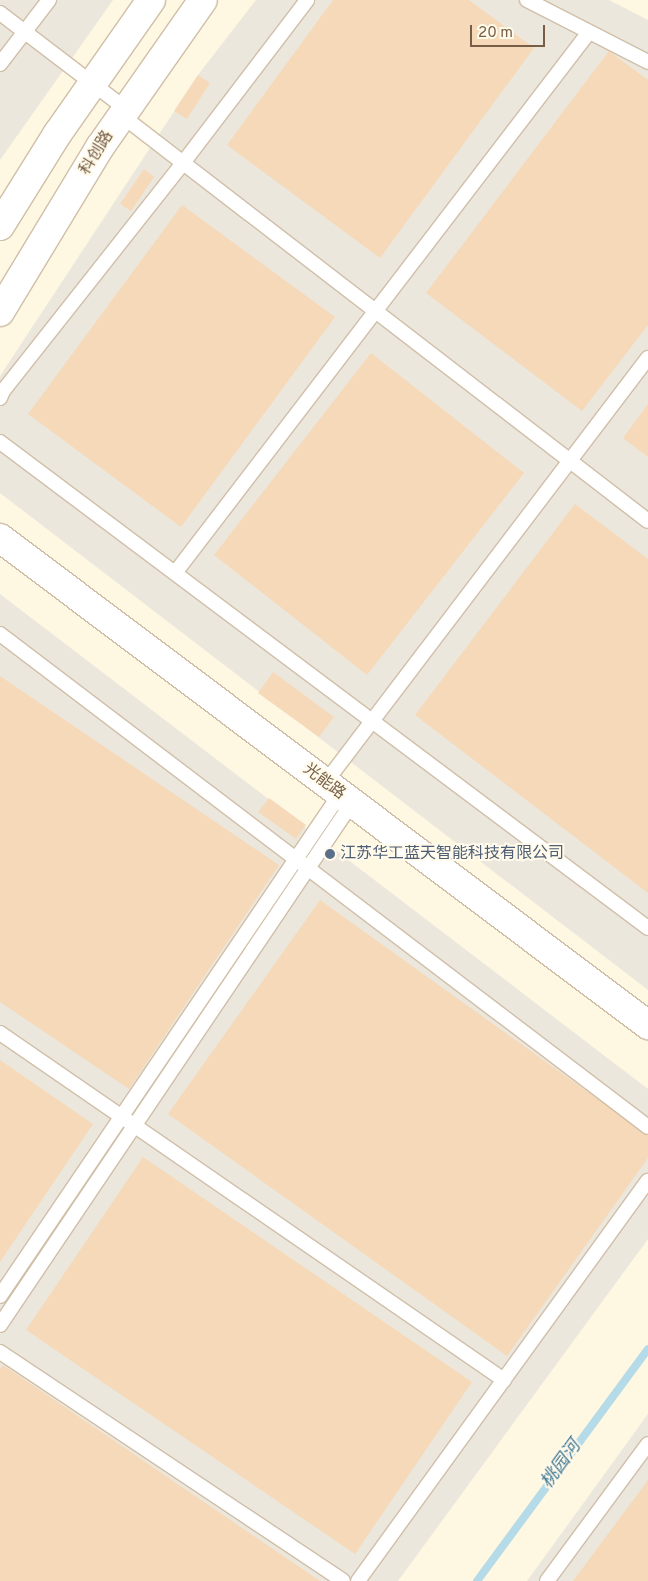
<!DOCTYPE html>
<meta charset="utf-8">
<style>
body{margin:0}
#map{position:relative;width:648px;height:1581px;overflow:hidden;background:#fef7e2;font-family:Overpass,"Noto Sans SC",sans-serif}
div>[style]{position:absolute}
.industrial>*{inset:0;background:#ece7dd}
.stream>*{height:8px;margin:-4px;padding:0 4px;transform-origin:4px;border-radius:4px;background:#b5dae8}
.building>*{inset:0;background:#f5d9b8}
.roads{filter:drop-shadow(1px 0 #d0bfa8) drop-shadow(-1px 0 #d0bfa8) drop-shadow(0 1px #d0bfa8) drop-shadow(0 -1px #d0bfa8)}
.lane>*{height:14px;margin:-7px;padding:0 7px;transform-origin:7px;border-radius:7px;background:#fff}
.secondary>*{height:28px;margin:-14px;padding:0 14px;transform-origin:14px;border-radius:14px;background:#fff}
.dots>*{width:14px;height:14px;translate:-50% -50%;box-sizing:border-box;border:2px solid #fffaea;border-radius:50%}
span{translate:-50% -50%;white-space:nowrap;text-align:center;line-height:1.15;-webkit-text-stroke:4px #fffaea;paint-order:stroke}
.street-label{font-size:16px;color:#775f47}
.service-label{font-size:16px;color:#4e5e75}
.left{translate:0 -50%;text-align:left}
.water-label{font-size:18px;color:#427a94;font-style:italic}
.scale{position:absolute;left:470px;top:25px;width:75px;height:22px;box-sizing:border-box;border:2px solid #775f47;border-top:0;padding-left:6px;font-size:15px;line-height:18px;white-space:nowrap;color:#775f47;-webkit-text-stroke:4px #fffaea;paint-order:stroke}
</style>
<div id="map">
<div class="industrial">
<div style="clip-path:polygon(0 0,113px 0,0 160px)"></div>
<div style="clip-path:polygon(256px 0,609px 0,648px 20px,648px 990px,0 493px,0 376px,198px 75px)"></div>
<div style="clip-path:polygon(0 594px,648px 1089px,648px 1239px,398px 1581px,0 1581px)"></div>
<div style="clip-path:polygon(648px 1414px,648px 1581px,527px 1581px)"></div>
</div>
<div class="stream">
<div style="left:477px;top:1581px;width:288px;rotate:-53.6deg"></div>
</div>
<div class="building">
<div style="clip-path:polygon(333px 0,469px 0,534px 48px,380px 258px,227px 145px)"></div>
<div style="clip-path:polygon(609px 51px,648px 80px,648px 325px,582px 411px,426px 293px)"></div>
<div style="clip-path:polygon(198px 75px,210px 83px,187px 119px,174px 111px)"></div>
<div style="clip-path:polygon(144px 169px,154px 177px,131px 211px,120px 204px)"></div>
<div style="clip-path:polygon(182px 205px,335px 317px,181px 527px,28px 414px)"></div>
<div style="clip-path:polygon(371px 353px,524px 473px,367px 675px,214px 555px)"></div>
<div style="clip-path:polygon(648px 404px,648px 457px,623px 438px)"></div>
<div style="clip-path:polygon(575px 504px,648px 559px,648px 893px,415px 715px)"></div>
<div style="clip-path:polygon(273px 672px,334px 717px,319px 737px,258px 693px)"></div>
<div style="clip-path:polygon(0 676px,279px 865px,129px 1089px,0 1002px)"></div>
<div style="clip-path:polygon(269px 798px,306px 825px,296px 839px,258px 812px)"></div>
<div style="clip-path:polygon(320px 900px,648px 1135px,648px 1158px,507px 1356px,168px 1114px)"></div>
<div style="clip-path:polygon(0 1060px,93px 1124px,0 1262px)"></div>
<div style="clip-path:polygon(143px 1157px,472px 1382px,355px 1554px,26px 1330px)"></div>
<div style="clip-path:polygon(3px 1365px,320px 1581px,0 1581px,0 1369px)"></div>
<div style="clip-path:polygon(648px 1480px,648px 1581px,573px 1581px)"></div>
</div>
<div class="roads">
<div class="lane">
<div style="left:527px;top:0;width:136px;rotate:27.1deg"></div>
<div style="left:0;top:13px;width:158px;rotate:37.3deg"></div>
<div style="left:0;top:64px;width:81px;rotate:-52.6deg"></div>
<div style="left:121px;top:115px;width:665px;rotate:37.61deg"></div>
<div style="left:0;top:398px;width:8px;rotate:-67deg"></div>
<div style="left:3px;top:391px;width:290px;rotate:-51.7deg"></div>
<div style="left:183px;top:163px;width:205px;rotate:-52.7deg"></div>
<div style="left:0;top:442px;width:810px;rotate:36.87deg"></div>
<div style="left:175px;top:573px;width:681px;rotate:-52.57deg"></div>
<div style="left:0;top:634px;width:814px;rotate:37.26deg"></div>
<div style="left:325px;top:783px;width:534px;rotate:-52.77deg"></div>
<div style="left:0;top:1033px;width:612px;rotate:34.55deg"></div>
<div style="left:0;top:1296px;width:606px;rotate:-55.89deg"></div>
<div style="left:0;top:1325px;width:630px;rotate:-56.01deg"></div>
<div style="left:0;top:1352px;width:412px;rotate:33.7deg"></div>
<div style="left:358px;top:1581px;width:494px;rotate:-54.1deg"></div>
<div style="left:547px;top:1581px;width:170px;rotate:-53.6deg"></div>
</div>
<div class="secondary">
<div style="left:0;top:226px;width:110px;rotate:-58.1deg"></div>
<div style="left:58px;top:133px;width:162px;rotate:-55deg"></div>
<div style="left:0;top:312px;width:193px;rotate:-58.8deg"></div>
<div style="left:100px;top:147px;width:179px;rotate:-55deg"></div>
<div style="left:0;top:538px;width:811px;rotate:36.93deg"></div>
</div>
</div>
<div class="dots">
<div style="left:330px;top:854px;background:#5c6f8a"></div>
</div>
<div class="street-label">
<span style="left:97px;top:153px;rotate:-58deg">科创路</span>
<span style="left:324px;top:782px;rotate:37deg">光能路</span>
</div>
<div class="service-label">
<span class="left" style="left:340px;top:854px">江苏华工蓝天智能科技有限公司</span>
</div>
<div class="water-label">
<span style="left:562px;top:1465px;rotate:-54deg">桃园河</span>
</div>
<div class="scale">20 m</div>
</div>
